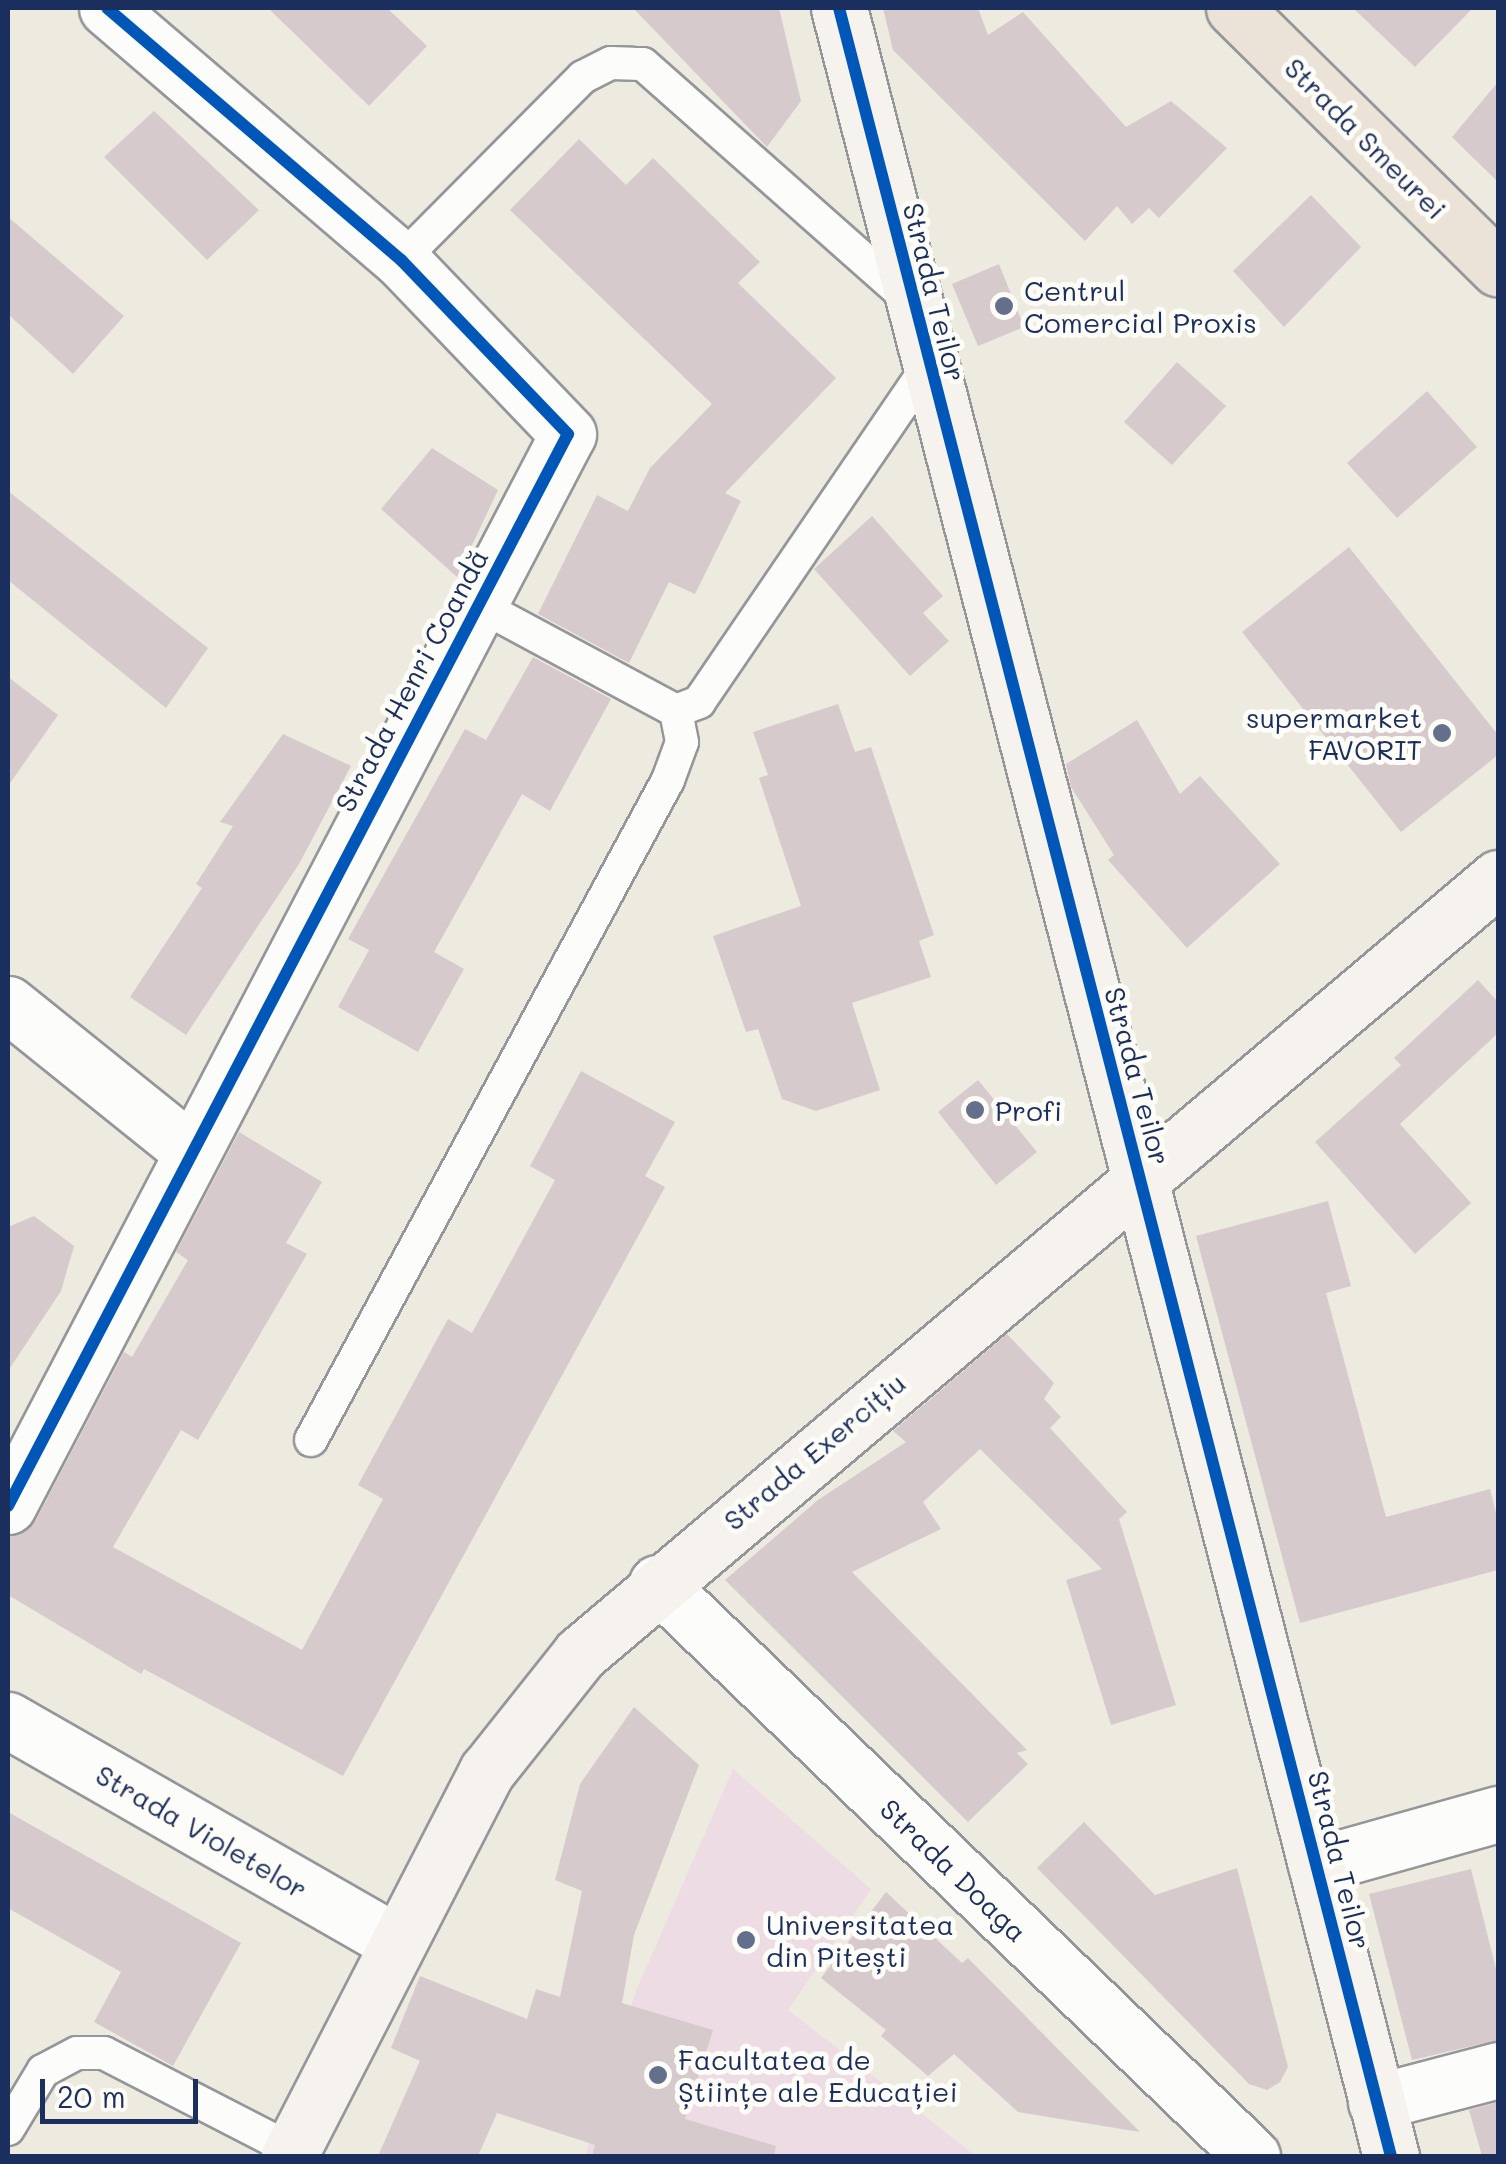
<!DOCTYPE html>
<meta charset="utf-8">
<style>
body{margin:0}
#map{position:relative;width:1506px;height:2164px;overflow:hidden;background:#edeadf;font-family:Mali,sans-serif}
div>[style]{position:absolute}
.built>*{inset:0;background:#eedce4}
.building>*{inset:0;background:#d7cacd}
.roads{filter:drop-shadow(2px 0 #949699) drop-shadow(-2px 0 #949699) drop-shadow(0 2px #949699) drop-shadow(0 -2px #949699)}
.lane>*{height:32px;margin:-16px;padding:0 16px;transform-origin:16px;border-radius:16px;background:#fcfcfa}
.street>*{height:55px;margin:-27.5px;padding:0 27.5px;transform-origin:27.5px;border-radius:27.5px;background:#fcfcfa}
.secondary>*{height:55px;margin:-27.5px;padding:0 27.5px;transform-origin:27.5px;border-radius:27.5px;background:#f6f2ed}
.primary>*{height:55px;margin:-27.5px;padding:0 27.5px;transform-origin:27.5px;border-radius:27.5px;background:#ebe3d8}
.cycleway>*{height:12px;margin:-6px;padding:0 6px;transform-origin:6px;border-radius:6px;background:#0057b8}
.dots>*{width:28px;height:28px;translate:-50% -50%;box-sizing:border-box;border:5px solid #fdfcf7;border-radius:50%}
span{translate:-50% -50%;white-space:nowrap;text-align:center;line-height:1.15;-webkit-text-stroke:10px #fdfcf7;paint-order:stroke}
.street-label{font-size:28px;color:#1b2f5e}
.poi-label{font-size:28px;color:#1b2f5e}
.left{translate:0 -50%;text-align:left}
.right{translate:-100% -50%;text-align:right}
.frame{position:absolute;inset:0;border:10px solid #1b2f5e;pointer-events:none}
.scale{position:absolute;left:40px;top:2079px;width:158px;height:45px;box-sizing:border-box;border:5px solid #1b2f5e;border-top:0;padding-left:12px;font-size:30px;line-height:35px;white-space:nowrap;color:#1b2f5e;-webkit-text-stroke:8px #fdfcf7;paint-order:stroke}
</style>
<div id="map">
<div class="built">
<div style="clip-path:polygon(733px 1769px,871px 1889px,788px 2010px,976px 2156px,585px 2156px,636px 1991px)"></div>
</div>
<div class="building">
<div style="clip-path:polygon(268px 8px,387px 8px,427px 46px,369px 106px)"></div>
<div style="clip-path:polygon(633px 8px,779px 8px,801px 101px,767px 147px)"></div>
<div style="clip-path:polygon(883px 8px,978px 8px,988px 35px,1023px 12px,1126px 127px,1171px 101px,1227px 148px,1159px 218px,1149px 208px,1132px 224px,1117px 206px,1085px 241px,893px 50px)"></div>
<div style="clip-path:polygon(1353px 8px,1473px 8px,1415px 67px)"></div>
<div style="clip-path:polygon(1498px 82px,1498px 182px,1452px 137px)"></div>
<div style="clip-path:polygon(154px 111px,259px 210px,207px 260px,104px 157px)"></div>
<div style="clip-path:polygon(579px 139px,626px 185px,653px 158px,760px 262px,738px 283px,836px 378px,725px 493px,741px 501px,695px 594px,669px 582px,629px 663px,538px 614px,597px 495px,628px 511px,650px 468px,712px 404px,510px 210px)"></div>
<div style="clip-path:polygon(1311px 195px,1361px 247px,1284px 327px,1233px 271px)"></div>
<div style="clip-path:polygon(8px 217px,124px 316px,73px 374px,8px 314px)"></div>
<div style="clip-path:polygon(999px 264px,1024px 327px,978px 346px,952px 284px)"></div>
<div style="clip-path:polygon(1177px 362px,1226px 406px,1172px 465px,1124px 422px)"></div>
<div style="clip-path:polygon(1427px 391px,1477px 447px,1397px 518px,1347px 463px)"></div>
<div style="clip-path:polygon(432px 448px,498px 490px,457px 577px,381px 509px)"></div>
<div style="clip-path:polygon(8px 491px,208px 648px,166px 708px,8px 580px)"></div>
<div style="clip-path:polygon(872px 516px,943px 596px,923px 613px,949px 641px,910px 676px,814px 569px)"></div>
<div style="clip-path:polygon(1349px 547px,1498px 735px,1498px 755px,1401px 832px,1242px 632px)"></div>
<div style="clip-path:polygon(533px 657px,611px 699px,550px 811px,522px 794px,434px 952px,464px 969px,418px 1052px,338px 1007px,369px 950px,348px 939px,465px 729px,486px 740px)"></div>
<div style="clip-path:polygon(8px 677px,58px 715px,8px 786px)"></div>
<div style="clip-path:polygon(838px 704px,855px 752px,871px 747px,934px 935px,919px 941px,931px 977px,852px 1003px,880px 1090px,816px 1111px,782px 1099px,758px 1029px,746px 1032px,713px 936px,801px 906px,759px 778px,768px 775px,753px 732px)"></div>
<div style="clip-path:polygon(1137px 720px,1180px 794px,1200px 776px,1280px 864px,1187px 948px,1108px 860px,1114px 855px,1071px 787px,1066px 764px)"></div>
<div style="clip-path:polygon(283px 734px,351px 766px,299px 864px,186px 1035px,130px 997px,202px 888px,196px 884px,233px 826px,220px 822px)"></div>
<div style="clip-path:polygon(1478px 980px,1498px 1002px,1498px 1033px,1400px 1124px,1471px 1203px,1415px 1254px,1315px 1142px,1401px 1065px,1394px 1058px)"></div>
<div style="clip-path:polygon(581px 1071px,675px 1122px,645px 1176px,665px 1187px,343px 1776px,144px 1669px,141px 1674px,8px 1595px,8px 1537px,36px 1520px,124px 1352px,132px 1357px,188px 1260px,176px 1252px,239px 1132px,322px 1182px,286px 1243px,307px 1254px,198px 1440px,181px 1430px,113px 1547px,302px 1650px,383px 1499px,358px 1485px,448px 1319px,472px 1333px,555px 1180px,530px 1166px)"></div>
<div style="clip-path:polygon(978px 1080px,1037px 1152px,996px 1185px,938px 1112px)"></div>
<div style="clip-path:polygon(1328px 1201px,1351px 1286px,1326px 1293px,1386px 1517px,1490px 1489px,1498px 1521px,1498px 1570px,1300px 1623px,1196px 1236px)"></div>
<div style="clip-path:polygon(34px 1216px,74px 1246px,61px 1291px,8px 1371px,8px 1227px)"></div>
<div style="clip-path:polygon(1007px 1334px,1054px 1383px,1044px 1399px,1061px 1417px,1050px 1428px,1127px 1512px,1119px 1519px,1176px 1705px,1111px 1725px,1066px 1580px,1102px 1569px,980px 1449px,923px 1502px,941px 1529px,852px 1572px,1027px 1750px,1017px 1753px,1028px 1764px,968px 1822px,725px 1580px,818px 1500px,906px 1442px,893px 1431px)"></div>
<div style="clip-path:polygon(634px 1707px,699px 1765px,634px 1935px,622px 2003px,713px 2030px,685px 2119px,776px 2146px,774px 2156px,592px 2156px,595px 2145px,497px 2113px,478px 2156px,378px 2156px,420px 2061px,391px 2048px,420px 1976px,527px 2019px,536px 1989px,560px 1997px,582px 1891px,555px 1880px,580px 1784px)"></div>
<div style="clip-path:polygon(8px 1812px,241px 1943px,173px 2066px,94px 2022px,121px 1972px,8px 1908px)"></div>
<div style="clip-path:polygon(1084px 1822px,1155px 1895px,1237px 1868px,1288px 2067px,1280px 2082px,1267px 2090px,1249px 2084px,1037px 1868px)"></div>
<div style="clip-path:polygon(1471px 1869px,1498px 1977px,1498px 2040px,1412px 2060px,1369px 1894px)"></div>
<div style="clip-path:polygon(886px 1892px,962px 1963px,968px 1958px,1140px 2132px,1018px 2112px,954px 2054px,928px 2076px,881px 2036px,886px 2030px,821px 1978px)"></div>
<div style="clip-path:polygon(1498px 2102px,1498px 2156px,1482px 2156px,1469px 2110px)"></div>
</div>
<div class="roads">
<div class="lane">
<div style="left:401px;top:260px;width:258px;rotate:-45.2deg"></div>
<div style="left:583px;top:77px;width:31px;rotate:-27deg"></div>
<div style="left:611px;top:63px;width:32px;rotate:2deg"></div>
<div style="left:643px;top:64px;width:356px;rotate:41.5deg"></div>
<div style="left:479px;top:605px;width:224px;rotate:28.3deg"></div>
<div style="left:676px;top:711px;width:25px;rotate:-21deg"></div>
<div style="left:699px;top:702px;width:407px;rotate:-55.7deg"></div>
<div style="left:311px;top:1440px;width:750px;rotate:-61.59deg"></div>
<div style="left:668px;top:780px;width:40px;rotate:-69.8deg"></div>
<div style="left:682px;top:742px;width:32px;rotate:-101deg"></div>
<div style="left:8px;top:2129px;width:68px;rotate:-58.9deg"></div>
<div style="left:43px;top:2071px;width:38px;rotate:-28deg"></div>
<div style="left:77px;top:2053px;width:27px"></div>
<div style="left:104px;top:2053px;width:212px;rotate:27.2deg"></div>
</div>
<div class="street">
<div style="left:8px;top:1004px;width:235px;rotate:38.8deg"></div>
<div style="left:8px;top:1506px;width:1209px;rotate:-62.42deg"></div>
<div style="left:568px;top:434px;width:241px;rotate:-133.8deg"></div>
<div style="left:401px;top:260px;width:387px;rotate:-139.4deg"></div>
<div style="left:657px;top:1583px;width:826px;rotate:43.92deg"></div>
<div style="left:8px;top:1720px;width:447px;rotate:29.8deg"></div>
<div style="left:1316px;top:1865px;width:189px;rotate:-15.7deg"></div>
<div style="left:1376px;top:2102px;width:126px;rotate:-14.7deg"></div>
</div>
<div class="secondary">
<div style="left:839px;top:8px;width:2218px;rotate:75.59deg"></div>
<div style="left:289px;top:2156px;width:433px;rotate:-62.8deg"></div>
<div style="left:487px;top:1771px;width:149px;rotate:-51.5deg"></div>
<div style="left:580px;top:1654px;width:1202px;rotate:-40.21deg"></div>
</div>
<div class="primary">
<div style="left:1234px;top:8px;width:371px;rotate:44.6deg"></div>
</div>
</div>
<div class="cycleway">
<div style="left:839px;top:8px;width:2218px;rotate:75.59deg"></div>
<div style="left:8px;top:1506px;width:1209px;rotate:-62.42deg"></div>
<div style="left:568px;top:434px;width:241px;rotate:-133.8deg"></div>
<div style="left:401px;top:260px;width:387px;rotate:-139.4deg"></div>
</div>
<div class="dots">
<div style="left:1004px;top:306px;background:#64708b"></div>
<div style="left:1442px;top:733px;background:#64708b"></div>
<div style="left:975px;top:1110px;background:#64708b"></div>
<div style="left:746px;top:1940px;background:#64708b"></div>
<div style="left:658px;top:2075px;background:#64708b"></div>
</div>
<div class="street-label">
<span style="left:1366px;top:138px;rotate:45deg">Strada Smeurei</span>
<span style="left:935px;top:292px;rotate:76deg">Strada Teilor</span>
<span style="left:411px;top:680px;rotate:-62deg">Strada Henri Coandă</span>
<span style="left:1138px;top:1076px;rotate:75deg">Strada Teilor</span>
<span style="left:814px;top:1451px;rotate:-40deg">Strada Exercițiu</span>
<span style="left:202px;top:1831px;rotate:30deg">Strada Violetelor</span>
<span style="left:1340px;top:1860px;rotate:76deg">Strada Teilor</span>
<span style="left:954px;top:1870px;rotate:44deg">Strada Doaga</span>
</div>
<div class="poi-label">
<span class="left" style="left:1024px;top:306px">Centrul<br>Comercial Proxis</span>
<span class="right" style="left:1422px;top:733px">supermarket<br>FAVORIT</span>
<span class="left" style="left:995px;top:1110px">Profi</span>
<span class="left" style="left:766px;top:1940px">Universitatea<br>din Pitești</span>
<span class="left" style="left:678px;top:2075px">Facultatea de<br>Științe ale Educației</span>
</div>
<div class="frame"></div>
<div class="scale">20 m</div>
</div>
